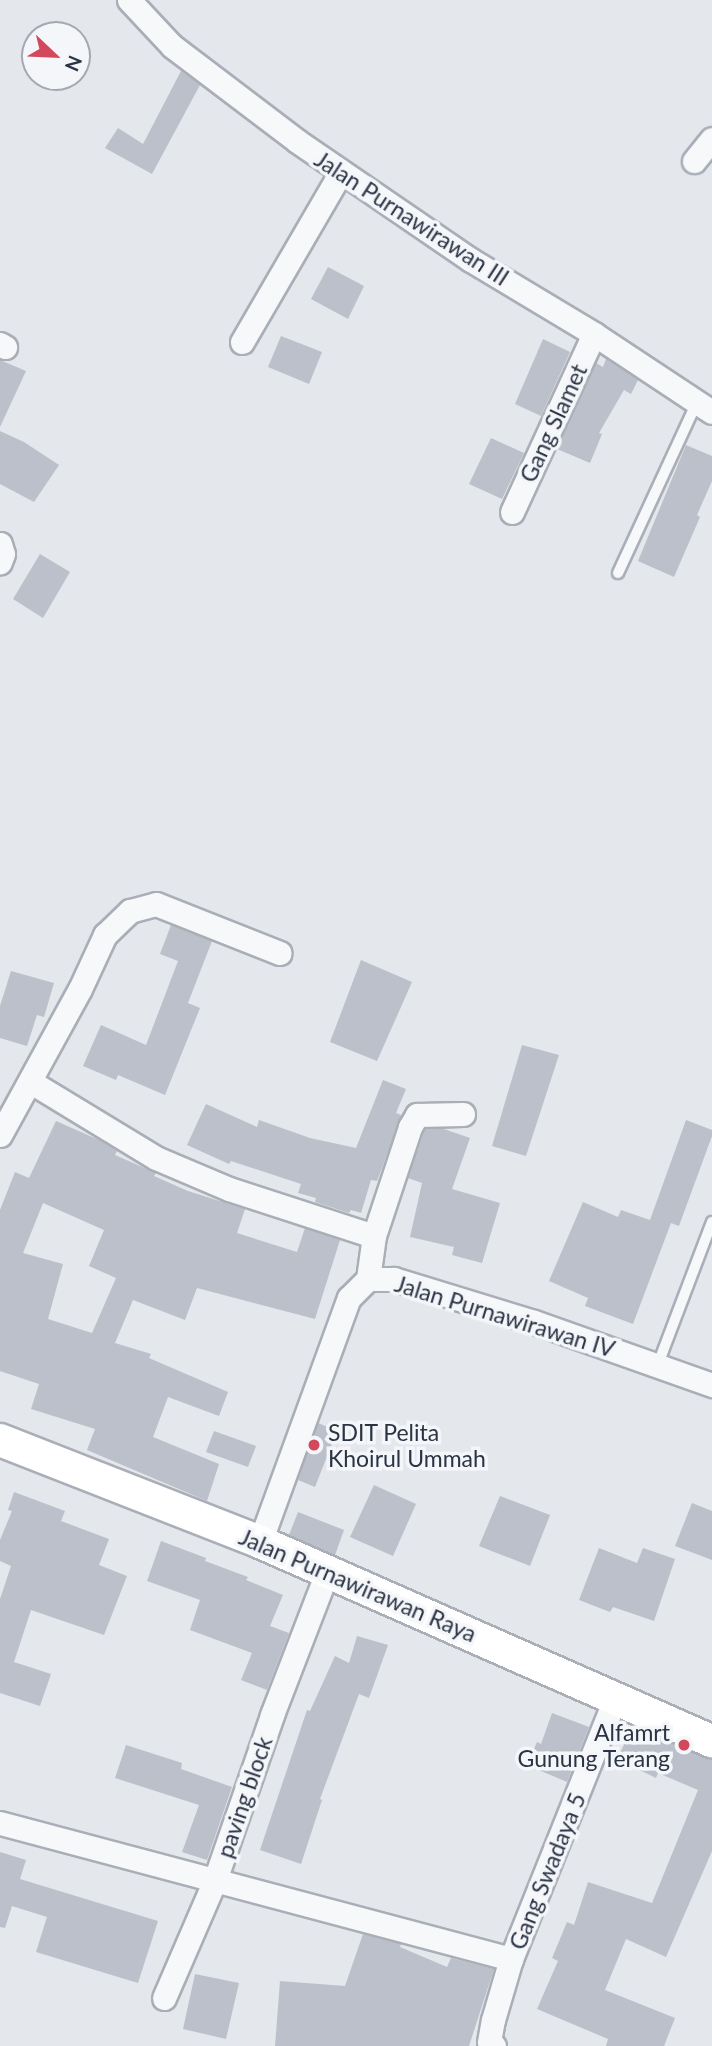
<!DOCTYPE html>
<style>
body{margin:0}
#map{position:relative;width:712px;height:2046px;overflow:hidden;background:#e4e7ec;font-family:Lato,sans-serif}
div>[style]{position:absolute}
.building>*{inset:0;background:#bbc0ca}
.roads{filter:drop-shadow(2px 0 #a9aeb7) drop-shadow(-2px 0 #a9aeb7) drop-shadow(0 2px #a9aeb7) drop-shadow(0 -2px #a9aeb7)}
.lane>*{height:10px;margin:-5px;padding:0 5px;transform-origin:5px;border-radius:5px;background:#f7f8fa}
.street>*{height:23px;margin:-11.5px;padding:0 11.5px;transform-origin:11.5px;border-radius:11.5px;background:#f7f8fa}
.secondary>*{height:32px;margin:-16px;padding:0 16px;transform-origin:16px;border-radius:16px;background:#fff}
.dots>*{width:19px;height:19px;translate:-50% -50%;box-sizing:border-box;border:4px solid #f4f6f9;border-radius:50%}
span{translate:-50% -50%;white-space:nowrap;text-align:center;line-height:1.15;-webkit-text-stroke:7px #f4f6f9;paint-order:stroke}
.street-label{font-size:23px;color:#2b3445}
.poi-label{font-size:23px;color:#2b3445}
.left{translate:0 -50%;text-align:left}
.right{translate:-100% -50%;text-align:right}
.north{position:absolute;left:21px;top:21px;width:70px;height:70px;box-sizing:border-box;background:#f4f6f9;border:2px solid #a4a8b1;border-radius:50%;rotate:113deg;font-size:19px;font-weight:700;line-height:28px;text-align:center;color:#2b3445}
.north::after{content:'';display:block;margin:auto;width:24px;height:32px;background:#d1495b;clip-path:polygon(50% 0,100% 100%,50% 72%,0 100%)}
</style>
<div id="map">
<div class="building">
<div style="clip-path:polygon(181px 71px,200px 85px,152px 174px,105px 148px,118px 128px,143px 144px)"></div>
<div style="clip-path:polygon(328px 267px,364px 286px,348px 319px,311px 299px)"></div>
<div style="clip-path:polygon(281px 336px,322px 352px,309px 384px,268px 367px)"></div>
<div style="clip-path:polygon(543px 339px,570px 352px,541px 416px,515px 404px)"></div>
<div style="clip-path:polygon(606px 359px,638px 380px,631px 394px,624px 390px,599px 433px,602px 434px,590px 463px,557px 449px,596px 363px,603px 367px)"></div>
<div style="clip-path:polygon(0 360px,26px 371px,0 427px)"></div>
<div style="clip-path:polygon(0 431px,24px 442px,59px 465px,34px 502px,0 484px)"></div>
<div style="clip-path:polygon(491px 438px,524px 453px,502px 499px,469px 484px)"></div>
<div style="clip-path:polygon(686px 445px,712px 456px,712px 481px,697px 515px,700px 517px,674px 577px,638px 561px)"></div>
<div style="clip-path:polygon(40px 554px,70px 572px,43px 618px,13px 599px)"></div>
<div style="clip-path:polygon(171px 925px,212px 941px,188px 1003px,200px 1008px,165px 1095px,118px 1075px,116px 1080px,83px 1066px,101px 1025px,146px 1045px,178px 961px,160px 954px)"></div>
<div style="clip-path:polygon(361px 960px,412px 982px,377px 1061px,330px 1042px)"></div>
<div style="clip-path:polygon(11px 971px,54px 983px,44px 1017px,37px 1015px,27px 1046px,0 1038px,0 1006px)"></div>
<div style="clip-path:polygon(522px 1045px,559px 1055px,526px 1156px,492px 1146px)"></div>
<div style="clip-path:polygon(383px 1080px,406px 1089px,396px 1113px,401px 1115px,382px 1168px,377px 1181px,371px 1180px,361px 1213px,351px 1210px,349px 1213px,315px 1202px,316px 1198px,298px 1193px,301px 1184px,231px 1161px,229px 1164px,187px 1145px,206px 1104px,257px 1127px,259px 1120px,310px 1138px,356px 1148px)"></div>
<div style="clip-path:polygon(686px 1120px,712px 1130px,712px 1136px,679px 1226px,671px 1223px,633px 1324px,585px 1306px,588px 1298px,549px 1281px,583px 1202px,618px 1217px,621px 1210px,650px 1220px)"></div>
<div style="clip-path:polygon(evenodd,56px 1121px,99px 1140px,117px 1151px,115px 1155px,156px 1173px,154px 1176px,188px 1191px,245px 1209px,237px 1233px,297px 1252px,305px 1228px,340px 1240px,315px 1319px,197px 1288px,185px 1320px,133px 1300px,115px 1343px,151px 1354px,149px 1358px,228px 1392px,219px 1416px,168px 1397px,153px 1437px,219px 1464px,207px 1501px,87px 1450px,95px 1429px,31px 1409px,39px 1384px,0 1371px,0 1210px,15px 1172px,29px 1178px,56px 1121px,43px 1203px,104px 1230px,89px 1266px,116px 1278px,92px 1333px,48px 1319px,63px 1264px,23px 1253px,43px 1203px)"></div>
<div style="clip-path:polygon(441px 1128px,470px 1138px,452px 1189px,500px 1203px,482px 1263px,452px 1255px,454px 1247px,410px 1237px,422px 1183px,408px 1178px,425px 1129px)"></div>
<div style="clip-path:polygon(318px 1423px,337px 1431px,315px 1487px,298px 1480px)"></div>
<div style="clip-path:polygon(214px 1431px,256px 1446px,248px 1467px,206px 1452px)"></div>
<div style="clip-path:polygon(374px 1485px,416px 1504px,393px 1556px,350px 1537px)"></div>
<div style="clip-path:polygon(14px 1492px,65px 1511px,61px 1521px,109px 1539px,99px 1565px,127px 1576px,104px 1635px,31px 1610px,14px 1662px,51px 1674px,40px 1706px,0 1693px,0 1599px,11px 1566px,0 1561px,0 1540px,12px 1511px,8px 1510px)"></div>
<div style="clip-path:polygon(500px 1496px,550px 1515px,530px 1566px,479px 1546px)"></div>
<div style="clip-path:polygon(692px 1503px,712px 1511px,712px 1560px,675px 1546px)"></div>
<div style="clip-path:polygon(298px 1512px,344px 1530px,335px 1555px,289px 1535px)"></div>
<div style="clip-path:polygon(161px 1541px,206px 1558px,205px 1561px,248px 1577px,246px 1580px,283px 1595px,270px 1626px,289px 1633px,267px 1690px,241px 1680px,252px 1653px,190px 1630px,200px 1600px,147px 1581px)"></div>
<div style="clip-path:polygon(599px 1548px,637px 1563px,643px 1548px,675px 1559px,654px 1621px,613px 1607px,610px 1612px,579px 1600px)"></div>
<div style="clip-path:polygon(357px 1636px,388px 1645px,369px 1698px,359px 1694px,320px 1799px,322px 1800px,301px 1864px,260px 1850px,307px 1710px,310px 1711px,335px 1656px,349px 1663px)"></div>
<div style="clip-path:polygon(552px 1713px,589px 1727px,567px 1782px,527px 1765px,537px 1742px,541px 1744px)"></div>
<div style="clip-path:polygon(633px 1726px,712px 1759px,712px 1851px,666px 1957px,626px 1939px,605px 1990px,675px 2018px,664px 2046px,606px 2046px,608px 2039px,537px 2009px,558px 1961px,552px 1958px,567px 1922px,574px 1925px,588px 1882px,652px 1903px,698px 1790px,658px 1773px,656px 1778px,617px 1759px)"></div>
<div style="clip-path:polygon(126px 1745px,182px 1763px,181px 1769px,232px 1787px,207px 1860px,182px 1852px,199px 1805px,115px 1778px)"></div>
<div style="clip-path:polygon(0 1852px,26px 1860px,20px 1879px,158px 1921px,138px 1983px,36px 1952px,47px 1917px,12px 1906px,5px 1928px,0 1927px)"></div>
<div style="clip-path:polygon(363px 1934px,401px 1944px,400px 1947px,447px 1967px,451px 1958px,494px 1969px,469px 2046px,275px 2046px,280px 1981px,345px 1986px)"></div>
<div style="clip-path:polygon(195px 1974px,239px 1983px,226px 2039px,183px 2029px)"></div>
</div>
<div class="roads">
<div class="lane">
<div style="left:618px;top:573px;width:186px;rotate:-65.2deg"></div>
<div style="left:658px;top:1364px;width:152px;rotate:-69.2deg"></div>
</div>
<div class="street">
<div style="left:129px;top:0;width:63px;rotate:46.9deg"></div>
<div style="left:172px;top:46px;width:157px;rotate:37.2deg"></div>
<div style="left:297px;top:141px;width:211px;rotate:34.4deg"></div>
<div style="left:471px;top:260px;width:144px;rotate:31deg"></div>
<div style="left:594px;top:334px;width:141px;rotate:33.5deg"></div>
<div style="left:694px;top:161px;width:28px;rotate:-51deg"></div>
<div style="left:242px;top:342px;width:197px;rotate:-59.8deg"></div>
<div style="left:0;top:344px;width:6px;rotate:31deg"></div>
<div style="left:512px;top:512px;width:196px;rotate:-65.3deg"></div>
<div style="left:0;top:544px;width:10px;rotate:73deg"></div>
<div style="left:3px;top:554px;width:9px;rotate:111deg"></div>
<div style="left:31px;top:1082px;width:146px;rotate:31.3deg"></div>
<div style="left:156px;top:1158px;width:79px;rotate:23deg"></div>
<div style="left:229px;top:1189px;width:152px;rotate:18deg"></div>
<div style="left:0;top:1135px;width:166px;rotate:-61.3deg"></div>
<div style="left:80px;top:989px;width:60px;rotate:-65.2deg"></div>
<div style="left:105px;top:935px;width:35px;rotate:-44deg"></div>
<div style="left:130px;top:911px;width:27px;rotate:-15deg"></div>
<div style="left:156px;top:904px;width:133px;rotate:21.6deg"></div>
<div style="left:368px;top:1279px;width:43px;rotate:-82.1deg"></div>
<div style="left:374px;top:1236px;width:115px;rotate:-71.7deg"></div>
<div style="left:410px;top:1127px;width:14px;rotate:-60deg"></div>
<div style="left:417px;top:1115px;width:46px;rotate:-1.2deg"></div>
<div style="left:260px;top:1542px;width:260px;rotate:-70deg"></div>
<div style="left:349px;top:1298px;width:27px;rotate:-45deg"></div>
<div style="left:368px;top:1279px;width:26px"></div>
<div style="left:394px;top:1279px;width:146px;rotate:17.1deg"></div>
<div style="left:534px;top:1322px;width:189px;rotate:19.5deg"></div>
<div style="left:0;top:1823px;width:529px;rotate:14.9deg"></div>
<div style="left:164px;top:1998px;width:129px;rotate:-66.6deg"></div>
<div style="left:215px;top:1880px;width:175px;rotate:-70.9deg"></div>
<div style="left:272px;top:1715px;width:155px;rotate:-68.9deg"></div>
<div style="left:494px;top:2046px;width:6px;rotate:-141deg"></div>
<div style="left:489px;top:2042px;width:22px;rotate:-80deg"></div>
<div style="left:493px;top:2020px;width:64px;rotate:-73.6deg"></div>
<div style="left:511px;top:1959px;width:283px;rotate:-68.2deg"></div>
</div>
<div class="secondary">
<div style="left:0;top:1440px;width:279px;rotate:21.4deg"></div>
<div style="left:260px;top:1542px;width:494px;rotate:23.8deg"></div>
</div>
</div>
<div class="dots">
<div style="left:314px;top:1445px;background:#d1495b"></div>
<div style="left:684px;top:1745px;background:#d1495b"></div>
</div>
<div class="street-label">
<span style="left:412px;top:218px;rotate:33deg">Jalan Purnawirawan III</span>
<span style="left:553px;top:423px;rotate:-65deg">Gang Slamet</span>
<span style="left:505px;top:1316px;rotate:17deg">Jalan Purnawirawan IV</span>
<span style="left:358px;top:1585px;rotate:23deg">Jalan Purnawirawan Raya</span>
<span style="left:244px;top:1797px;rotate:-71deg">paving block</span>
<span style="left:547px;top:1871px;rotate:-68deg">Gang Swadaya 5</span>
</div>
<div class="poi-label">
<span class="left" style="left:328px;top:1445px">SDIT Pelita<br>Khoirul Ummah</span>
<span class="right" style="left:670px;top:1745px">Alfamrt<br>Gunung Terang</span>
</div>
<div class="north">N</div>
</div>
